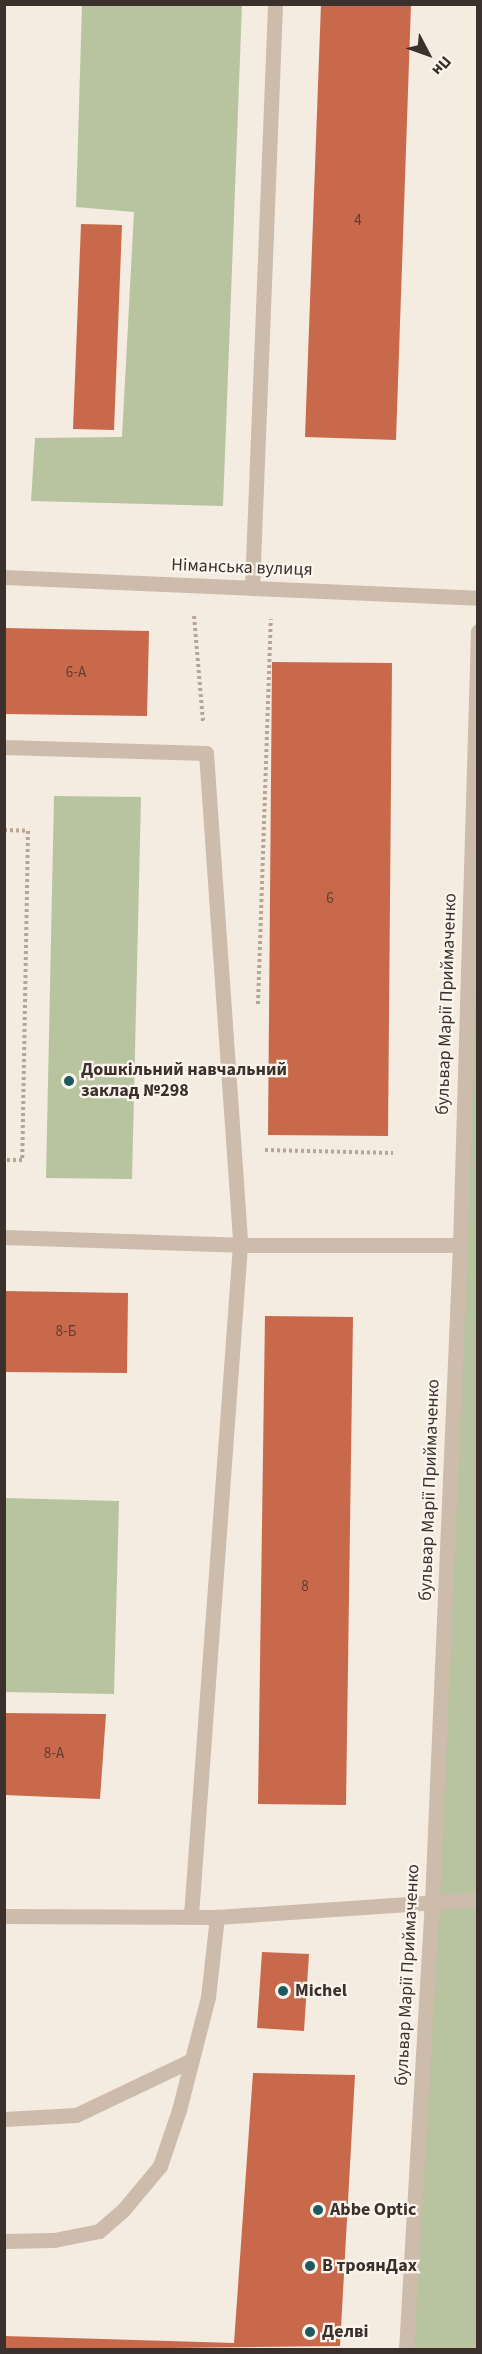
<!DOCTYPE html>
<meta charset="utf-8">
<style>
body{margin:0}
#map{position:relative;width:482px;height:2354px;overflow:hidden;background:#f4ebe1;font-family:"Source Sans 3",sans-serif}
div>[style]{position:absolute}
.green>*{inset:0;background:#b8c4a0}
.building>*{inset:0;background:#c8694b}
.path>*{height:4px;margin-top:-2px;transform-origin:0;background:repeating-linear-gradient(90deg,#b9a596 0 3px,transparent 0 6px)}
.lane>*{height:15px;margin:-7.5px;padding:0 7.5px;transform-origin:7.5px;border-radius:7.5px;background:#cdbbac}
.street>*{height:15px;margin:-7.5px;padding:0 7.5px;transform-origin:7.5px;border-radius:7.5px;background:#cdbbac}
.dots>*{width:16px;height:16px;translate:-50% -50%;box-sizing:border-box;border:3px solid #fbf5ee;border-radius:50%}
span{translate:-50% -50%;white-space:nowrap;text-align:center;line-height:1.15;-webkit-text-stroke:4.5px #fbf5ee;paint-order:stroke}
.number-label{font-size:15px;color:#5e3e33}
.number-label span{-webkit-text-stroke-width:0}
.street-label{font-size:18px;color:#3b302b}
.poi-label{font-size:18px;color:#3b302b;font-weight:700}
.left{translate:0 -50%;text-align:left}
.frame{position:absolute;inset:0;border:6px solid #3b302b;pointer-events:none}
.north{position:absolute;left:398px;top:24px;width:60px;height:60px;-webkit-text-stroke:4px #fbf5ee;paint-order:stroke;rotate:131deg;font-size:16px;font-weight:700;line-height:24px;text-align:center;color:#3b302b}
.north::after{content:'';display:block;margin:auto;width:21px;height:27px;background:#3b302b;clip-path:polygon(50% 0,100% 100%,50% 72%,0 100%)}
</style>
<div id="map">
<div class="green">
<div style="clip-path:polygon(82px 5px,242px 5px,223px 506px,31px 501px,35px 438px,122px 437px,134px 212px,76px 207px)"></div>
<div style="clip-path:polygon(477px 631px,478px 2349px,406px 2350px,432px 1902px)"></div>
<div style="clip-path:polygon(54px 796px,141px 797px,132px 1179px,46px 1178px)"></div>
<div style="clip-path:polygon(5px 1498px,119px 1501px,114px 1694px,5px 1692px)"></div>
</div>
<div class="building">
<div style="clip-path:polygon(321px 4px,411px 4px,396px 440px,305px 437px)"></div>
<div style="clip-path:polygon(81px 224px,122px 225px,114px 430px,73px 429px)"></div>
<div style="clip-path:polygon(4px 628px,149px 631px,147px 716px,4px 714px)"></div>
<div style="clip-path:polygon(272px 662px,392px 663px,388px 1136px,268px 1135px)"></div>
<div style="clip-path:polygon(4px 1291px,128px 1293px,127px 1373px,4px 1372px)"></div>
<div style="clip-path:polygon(265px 1316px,353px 1317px,346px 1805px,258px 1804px)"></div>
<div style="clip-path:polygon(4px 1713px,106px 1714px,100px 1799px,4px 1795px)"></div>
<div style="clip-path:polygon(262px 1952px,309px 1954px,304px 2031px,257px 2028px)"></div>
<div style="clip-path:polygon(253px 2073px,355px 2075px,340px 2346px,4px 2350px,4px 2336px,234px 2343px)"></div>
</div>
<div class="path">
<div style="left:194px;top:616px;width:106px;rotate:85.1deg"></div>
<div style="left:4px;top:830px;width:24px;rotate:2deg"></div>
<div style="left:28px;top:831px;width:329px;rotate:91deg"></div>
<div style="left:22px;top:1160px;width:18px;rotate:180deg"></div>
<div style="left:258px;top:1004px;width:385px;rotate:-88.1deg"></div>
<div style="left:265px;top:1150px;width:128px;rotate:1.3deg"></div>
</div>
<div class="lane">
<div style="left:252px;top:588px;width:584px;rotate:-87.74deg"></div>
<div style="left:4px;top:747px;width:202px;rotate:1.7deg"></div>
<div style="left:206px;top:753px;width:493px;rotate:86deg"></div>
<div style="left:240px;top:1245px;width:673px;rotate:94.18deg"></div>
<div style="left:4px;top:1237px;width:236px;rotate:1.9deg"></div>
<div style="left:240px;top:1245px;width:220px"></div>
<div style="left:4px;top:1916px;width:213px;rotate:0.3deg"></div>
<div style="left:217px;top:1917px;width:262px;rotate:-3.9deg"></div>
<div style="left:4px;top:2119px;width:72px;rotate:-3.2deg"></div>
<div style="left:76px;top:2115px;width:128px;rotate:-25.4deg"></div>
<div style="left:4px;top:2241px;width:50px;rotate:-1.1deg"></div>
<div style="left:54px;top:2240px;width:46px;rotate:-11.3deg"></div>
<div style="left:99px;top:2231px;width:33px;rotate:-41deg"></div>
<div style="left:124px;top:2209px;width:56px;rotate:-50.1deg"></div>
<div style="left:160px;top:2166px;width:59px;rotate:-71.3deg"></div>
<div style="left:179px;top:2110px;width:117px;rotate:-75.6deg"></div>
<div style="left:208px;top:1997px;width:81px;rotate:-83.6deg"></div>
</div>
<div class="street">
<div style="left:4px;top:577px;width:474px;rotate:2.5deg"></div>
<div style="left:406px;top:2350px;width:449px;rotate:-86.7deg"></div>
<div style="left:432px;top:1902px;width:658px;rotate:-87.56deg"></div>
<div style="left:460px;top:1245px;width:614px;rotate:-88.32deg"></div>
</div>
<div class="dots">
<div style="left:69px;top:1081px;background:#1f5a5e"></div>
<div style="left:283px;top:1991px;background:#1f5a5e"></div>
<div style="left:318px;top:2210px;background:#1f5a5e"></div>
<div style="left:310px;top:2266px;background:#1f5a5e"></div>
<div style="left:310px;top:2332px;background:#1f5a5e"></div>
</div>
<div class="number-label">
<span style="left:358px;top:221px">4</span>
<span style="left:76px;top:673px">6-А</span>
<span style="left:330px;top:899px">6</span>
<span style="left:66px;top:1332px">8-Б</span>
<span style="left:305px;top:1587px">8</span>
<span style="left:54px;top:1754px">8-А</span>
</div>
<div class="street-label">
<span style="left:242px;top:568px;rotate:2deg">Німанська вулиця</span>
<span style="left:447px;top:1004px;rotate:-88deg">бульвар Марії Приймаченко</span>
<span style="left:430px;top:1490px;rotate:-88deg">бульвар Марії Приймаченко</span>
<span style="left:408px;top:1975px;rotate:-87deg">бульвар Марії Приймаченко</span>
</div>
<div class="poi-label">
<span class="left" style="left:81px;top:1081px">Дошкільний навчальний<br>заклад №298</span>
<span class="left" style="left:295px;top:1991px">Michel</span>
<span class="left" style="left:330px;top:2210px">Abbe Optic</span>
<span class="left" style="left:322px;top:2266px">В троянДах</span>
<span class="left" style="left:322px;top:2332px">Делві</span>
</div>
<div class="frame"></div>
<div class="north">Пн</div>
</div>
